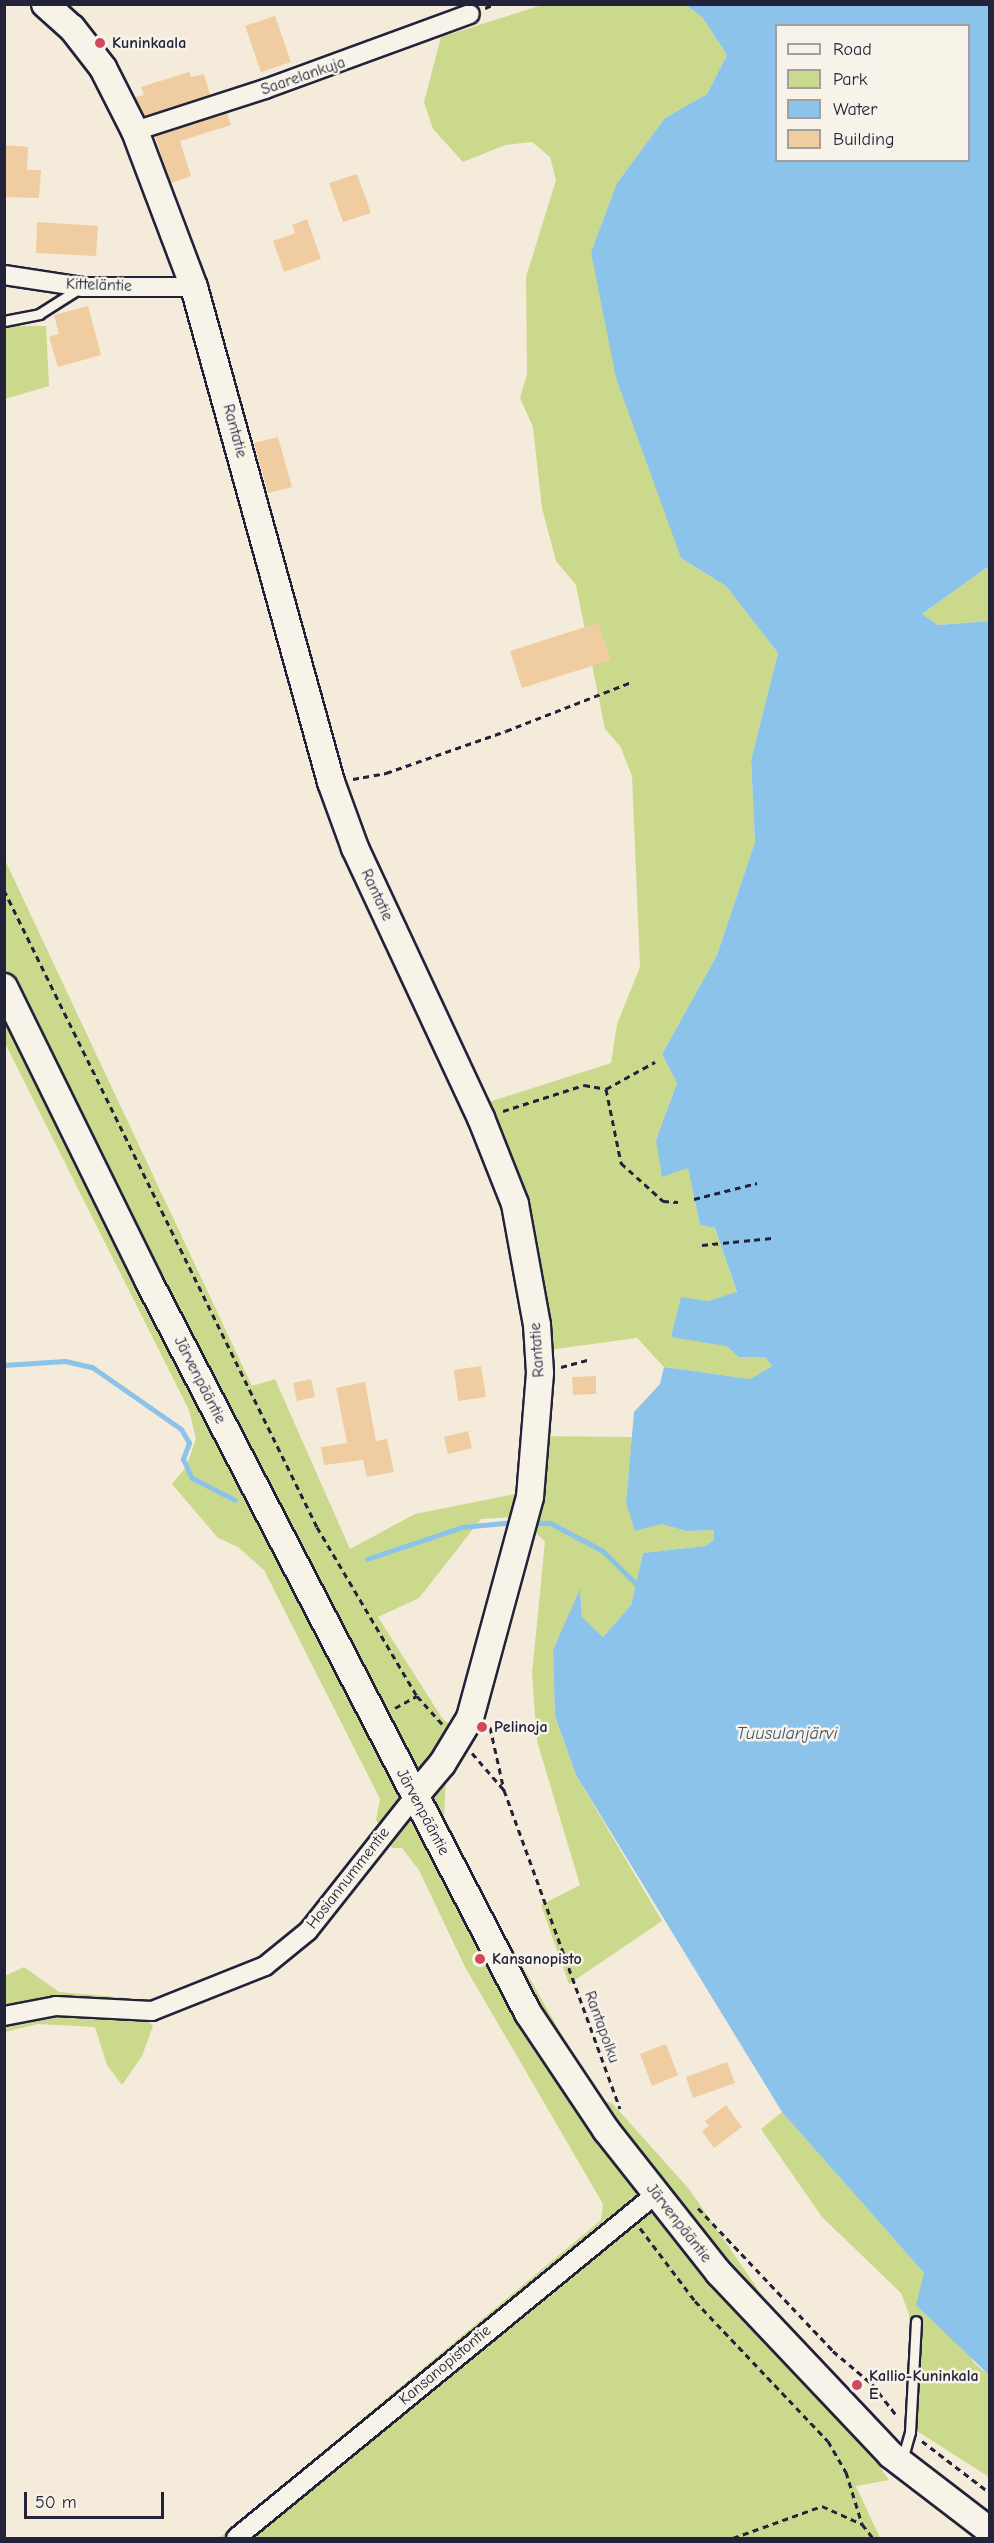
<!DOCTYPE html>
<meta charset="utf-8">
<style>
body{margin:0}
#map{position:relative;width:994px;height:2543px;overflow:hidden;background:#f5ebda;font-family:"Comic Neue",sans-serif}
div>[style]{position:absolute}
.green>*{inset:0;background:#cbd98c}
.water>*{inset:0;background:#8cc3ea}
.stream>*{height:5px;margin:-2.5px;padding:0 2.5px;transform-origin:2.5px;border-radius:2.5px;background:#8cc3ea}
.building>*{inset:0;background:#efcda0}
.path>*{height:3px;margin-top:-1.5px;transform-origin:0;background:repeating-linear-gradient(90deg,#22223b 0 6px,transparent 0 10.5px)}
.roads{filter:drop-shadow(2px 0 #22223b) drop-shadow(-2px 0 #22223b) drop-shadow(0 2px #22223b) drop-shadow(0 -2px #22223b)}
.lane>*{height:9px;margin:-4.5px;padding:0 4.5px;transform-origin:4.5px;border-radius:4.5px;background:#f7f3e8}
.street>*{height:18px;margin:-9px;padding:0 9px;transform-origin:9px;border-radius:9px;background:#f7f3e8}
.secondary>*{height:26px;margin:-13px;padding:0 13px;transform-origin:13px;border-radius:13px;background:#f7f3e8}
.dots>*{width:16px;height:16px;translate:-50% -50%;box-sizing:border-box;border:3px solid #f7f3e8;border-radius:50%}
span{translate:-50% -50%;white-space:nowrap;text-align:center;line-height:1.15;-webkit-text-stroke:5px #f7f3e8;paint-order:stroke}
.poi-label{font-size:16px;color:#22223b;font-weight:700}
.left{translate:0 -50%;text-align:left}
.street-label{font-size:16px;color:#22223b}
.water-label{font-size:18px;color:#425270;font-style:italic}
.frame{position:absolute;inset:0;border:6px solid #22223b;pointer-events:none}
.legend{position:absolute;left:775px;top:24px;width:195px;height:138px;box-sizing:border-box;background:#f7f3e8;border:2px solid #a29fa3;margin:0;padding:8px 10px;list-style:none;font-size:18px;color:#22223b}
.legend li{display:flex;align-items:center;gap:12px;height:30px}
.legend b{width:30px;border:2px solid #a29fa3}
.scale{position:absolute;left:24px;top:2492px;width:140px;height:27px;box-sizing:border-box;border:3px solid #22223b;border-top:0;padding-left:8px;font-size:18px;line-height:21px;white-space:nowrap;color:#22223b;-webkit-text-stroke:4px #f7f3e8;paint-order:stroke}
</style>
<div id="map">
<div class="green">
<div style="clip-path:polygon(542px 5px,686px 5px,702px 17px,727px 55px,707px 94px,665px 118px,617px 183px,591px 252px,681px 558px,726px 586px,778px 653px,751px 760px,755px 842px,717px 955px,662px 1054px,677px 1083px,656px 1140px,688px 1168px,700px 1225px,715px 1228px,737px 1293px,708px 1301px,726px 1346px,739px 1357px,765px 1357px,772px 1366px,750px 1379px,664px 1367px,637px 1338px,548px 1350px,486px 1103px,611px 1063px,617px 1024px,640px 967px,632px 776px,620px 746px,605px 729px,576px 585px,556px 561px,542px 508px,533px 427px,520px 398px,527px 374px,526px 277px,556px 180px,550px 157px,532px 142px,505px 145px,463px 162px,433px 129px,424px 102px,441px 37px)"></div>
<div style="clip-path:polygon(5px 326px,46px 326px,49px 386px,5px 399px)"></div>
<div style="clip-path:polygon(989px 566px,989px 621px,938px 625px,922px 614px)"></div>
<div style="clip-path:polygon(4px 858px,252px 1386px,275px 1379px,350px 1549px,415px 1514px,525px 1492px,528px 1436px,632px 1437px,626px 1503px,661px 1524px,686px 1531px,714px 1530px,714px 1540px,705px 1546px,643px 1553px,631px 1605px,603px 1637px,582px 1617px,580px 1591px,553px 1650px,555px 1716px,576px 1775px,662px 1921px,569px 1984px,541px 1905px,580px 1885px,537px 1741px,532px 1674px,545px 1541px,516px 1517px,481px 1519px,419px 1598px,378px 1617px,442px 1718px,470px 1742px,446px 1778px,444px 1816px,497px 1921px,599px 2100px,612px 2103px,689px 2189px,889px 2480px,856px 2486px,880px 2538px,219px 2538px,601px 2220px,603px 2204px,465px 1967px,419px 1870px,402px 1848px,392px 1848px,376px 1820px,380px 1799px,264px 1570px,238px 1547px,218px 1538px,172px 1484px,186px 1467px,196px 1439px,189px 1410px,5px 1043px)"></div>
<div style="clip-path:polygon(24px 1967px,59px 1992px,128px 1998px,153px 2026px,142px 2056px,122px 2085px,107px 2065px,95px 2027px,38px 2024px,5px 2032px,5px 1976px)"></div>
<div style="clip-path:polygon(782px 2112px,924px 2273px,974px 2363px,989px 2375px,989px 2477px,914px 2429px,909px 2314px,901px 2293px,822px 2217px,761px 2129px)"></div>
</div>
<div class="water">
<div style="clip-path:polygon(evenodd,686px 5px,989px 5px,989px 566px,922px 614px,938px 625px,990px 621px,989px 2375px,916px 2305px,924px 2273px,782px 2112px,576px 1775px,555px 1716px,553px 1650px,580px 1589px,582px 1617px,603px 1637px,631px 1605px,643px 1553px,705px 1546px,714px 1540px,714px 1530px,686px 1531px,661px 1524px,635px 1531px,626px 1503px,634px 1412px,660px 1384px,664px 1367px,750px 1379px,772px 1366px,765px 1357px,739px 1357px,726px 1346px,671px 1337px,681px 1297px,708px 1301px,737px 1292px,715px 1228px,700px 1225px,688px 1168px,662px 1177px,656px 1140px,677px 1083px,662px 1054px,717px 955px,755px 842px,751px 760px,778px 653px,726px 586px,681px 558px,616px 378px,591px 252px,617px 183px,665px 118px,707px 94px,727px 55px,702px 17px,686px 5px,776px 26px,968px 26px,968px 160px,776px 160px,776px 26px)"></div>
</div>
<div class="stream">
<div style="left:4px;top:1365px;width:61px;rotate:-3.8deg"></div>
<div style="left:65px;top:1361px;width:28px;rotate:13deg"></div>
<div style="left:92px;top:1367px;width:108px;rotate:34.9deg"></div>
<div style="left:181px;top:1429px;width:16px;rotate:60deg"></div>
<div style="left:189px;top:1443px;width:17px;rotate:111deg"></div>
<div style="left:183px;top:1459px;width:21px;rotate:65deg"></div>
<div style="left:192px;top:1478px;width:48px;rotate:27.1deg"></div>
<div style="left:531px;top:1523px;width:19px"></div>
<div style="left:550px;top:1523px;width:60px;rotate:27.8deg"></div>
<div style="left:603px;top:1551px;width:47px;rotate:45deg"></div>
<div style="left:367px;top:1559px;width:100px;rotate:-18.6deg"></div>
<div style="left:462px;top:1527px;width:54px;rotate:-5.3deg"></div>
</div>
<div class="building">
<div style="clip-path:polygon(275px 16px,291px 62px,261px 72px,245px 26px)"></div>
<div style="clip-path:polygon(189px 72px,191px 77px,204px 74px,210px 95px,144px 116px,135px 97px,144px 95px,141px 87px)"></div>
<div style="clip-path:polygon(227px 113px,231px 125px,180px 141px,191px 176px,171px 183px,155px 136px)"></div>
<div style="clip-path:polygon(4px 145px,28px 147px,27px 170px,41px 170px,39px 198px,4px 197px)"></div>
<div style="clip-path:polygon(357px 174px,371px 213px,343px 222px,329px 183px)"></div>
<div style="clip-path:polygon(307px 219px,321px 259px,284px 272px,273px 241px,295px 233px,292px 225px)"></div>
<div style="clip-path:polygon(37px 222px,98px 226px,96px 256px,36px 253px)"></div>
<div style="clip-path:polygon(88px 306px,101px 355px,58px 367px,49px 337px,59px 334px,54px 315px)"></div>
<div style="clip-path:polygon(278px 437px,292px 487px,268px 493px,254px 443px)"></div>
<div style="clip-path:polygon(598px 623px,611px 660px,522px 688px,510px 651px)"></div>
<div style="clip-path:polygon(481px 1366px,486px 1397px,458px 1401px,454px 1370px)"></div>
<div style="clip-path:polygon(596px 1376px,596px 1394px,573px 1395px,572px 1377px)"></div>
<div style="clip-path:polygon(311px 1379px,315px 1397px,297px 1401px,293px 1383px)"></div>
<div style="clip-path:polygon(365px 1382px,376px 1441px,387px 1439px,394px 1472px,367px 1477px,363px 1460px,324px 1465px,321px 1447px,347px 1443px,336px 1388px)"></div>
<div style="clip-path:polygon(468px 1431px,472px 1448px,448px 1454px,444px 1437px)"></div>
<div style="clip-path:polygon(666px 2044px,678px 2075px,652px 2086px,640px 2054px)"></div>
<div style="clip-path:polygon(727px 2062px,735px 2083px,693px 2098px,686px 2077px)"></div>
<div style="clip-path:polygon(726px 2105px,742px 2127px,714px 2148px,702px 2131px,709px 2126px,705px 2121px)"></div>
</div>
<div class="path">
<div style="left:485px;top:8px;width:11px;rotate:-22deg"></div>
<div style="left:353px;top:779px;width:34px;rotate:-10deg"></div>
<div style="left:386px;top:773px;width:127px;rotate:-19.3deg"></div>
<div style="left:506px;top:731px;width:135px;rotate:-21.3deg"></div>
<div style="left:4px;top:890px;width:710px;rotate:63.83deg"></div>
<div style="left:317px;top:1527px;width:196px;rotate:59.4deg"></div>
<div style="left:417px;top:1696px;width:38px;rotate:48deg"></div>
<div style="left:606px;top:1089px;width:76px;rotate:78.5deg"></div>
<div style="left:621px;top:1163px;width:57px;rotate:42.1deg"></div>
<div style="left:663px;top:1201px;width:15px;rotate:4deg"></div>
<div style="left:503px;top:1111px;width:85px;rotate:-17.8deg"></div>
<div style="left:584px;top:1085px;width:22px;rotate:10deg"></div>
<div style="left:606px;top:1089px;width:56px;rotate:-28.9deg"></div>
<div style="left:694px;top:1199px;width:65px;rotate:-14.3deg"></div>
<div style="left:702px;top:1245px;width:70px;rotate:-5.7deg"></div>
<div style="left:561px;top:1367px;width:31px;rotate:-15deg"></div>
<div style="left:395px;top:1708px;width:25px;rotate:-29deg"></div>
<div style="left:490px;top:1727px;width:65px;rotate:77.5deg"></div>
<div style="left:504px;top:1790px;width:339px;rotate:70deg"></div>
<div style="left:472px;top:1753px;width:49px;rotate:49.1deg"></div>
<div style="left:698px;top:2208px;width:197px;rotate:46.6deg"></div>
<div style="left:833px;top:2351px;width:51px;rotate:40.2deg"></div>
<div style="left:872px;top:2384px;width:39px;rotate:52deg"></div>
<div style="left:640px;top:2228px;width:91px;rotate:53deg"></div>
<div style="left:695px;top:2301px;width:193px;rotate:46.5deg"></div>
<div style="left:828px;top:2441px;width:36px;rotate:60deg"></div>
<div style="left:846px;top:2472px;width:54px;rotate:72.9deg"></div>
<div style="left:862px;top:2524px;width:18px;rotate:52deg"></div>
<div style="left:922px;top:2441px;width:86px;rotate:37.4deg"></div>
<div style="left:733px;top:2538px;width:95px;rotate:-19.8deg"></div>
<div style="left:822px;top:2506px;width:44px;rotate:24.2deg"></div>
</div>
<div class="roads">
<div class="lane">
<div style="left:4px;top:321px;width:36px;rotate:-11deg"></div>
<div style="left:39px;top:314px;width:49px;rotate:-32.4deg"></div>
<div style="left:902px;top:2460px;width:29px;rotate:-74deg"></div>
<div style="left:910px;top:2432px;width:111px;rotate:-86.9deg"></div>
</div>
<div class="street">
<div style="left:135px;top:131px;width:137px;rotate:-17.9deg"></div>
<div style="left:265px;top:89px;width:218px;rotate:-20.1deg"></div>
<div style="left:4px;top:275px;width:79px;rotate:8.7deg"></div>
<div style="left:82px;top:287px;width:112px"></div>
<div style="left:4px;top:2016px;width:53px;rotate:-10.9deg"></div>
<div style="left:56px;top:2006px;width:96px;rotate:3deg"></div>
<div style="left:152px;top:2011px;width:122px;rotate:-21.7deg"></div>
<div style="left:265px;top:1966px;width:55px;rotate:-39.1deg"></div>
<div style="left:308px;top:1931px;width:172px;rotate:-51.6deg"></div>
<div style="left:236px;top:2538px;width:543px;rotate:-39.32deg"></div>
</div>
<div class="secondary">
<div style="left:45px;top:4px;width:36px;rotate:42deg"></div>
<div style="left:72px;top:28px;width:51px;rotate:52.2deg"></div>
<div style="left:103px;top:68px;width:71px;rotate:63.1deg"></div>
<div style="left:135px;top:131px;width:167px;rotate:69.3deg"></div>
<div style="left:194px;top:287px;width:514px;rotate:74.53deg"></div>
<div style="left:331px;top:782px;width:70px;rotate:70deg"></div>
<div style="left:355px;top:848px;width:298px;rotate:65deg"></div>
<div style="left:481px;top:1118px;width:92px;rotate:68.4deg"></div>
<div style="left:515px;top:1204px;width:123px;rotate:79.7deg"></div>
<div style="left:537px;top:1325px;width:48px;rotate:86.4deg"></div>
<div style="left:540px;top:1373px;width:124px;rotate:94.6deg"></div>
<div style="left:530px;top:1497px;width:229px;rotate:105.2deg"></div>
<div style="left:470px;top:1718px;width:54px;rotate:121.3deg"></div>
<div style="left:442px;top:1764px;width:42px;rotate:130.2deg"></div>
<div style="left:4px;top:987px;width:326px;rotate:63.8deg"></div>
<div style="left:148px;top:1280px;width:826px;rotate:62.6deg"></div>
<div style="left:528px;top:2013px;width:141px;rotate:56.3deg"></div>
<div style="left:606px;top:2130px;width:182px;rotate:51.7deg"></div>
<div style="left:719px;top:2273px;width:250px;rotate:46.6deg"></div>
<div style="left:891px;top:2455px;width:125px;rotate:37.5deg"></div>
</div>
</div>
<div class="dots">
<div style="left:100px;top:43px;background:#d1495b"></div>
<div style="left:482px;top:1727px;background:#d1495b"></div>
<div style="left:480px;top:1959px;background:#d1495b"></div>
<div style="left:857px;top:2385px;background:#d1495b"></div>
</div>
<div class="poi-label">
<span class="left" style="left:112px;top:43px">Kuninkaala</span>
<span class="left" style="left:494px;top:1727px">Pelinoja</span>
<span class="left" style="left:492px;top:1959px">Kansanopisto</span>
<span class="left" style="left:869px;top:2385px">Kallio-Kuninkala<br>E</span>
</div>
<div class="street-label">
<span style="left:303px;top:76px;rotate:-19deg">Saarelankuja</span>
<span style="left:99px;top:285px;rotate:2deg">Kitteläntie</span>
<span style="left:235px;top:431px;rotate:75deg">Rantatie</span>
<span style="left:377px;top:895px;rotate:65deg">Rantatie</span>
<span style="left:537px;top:1350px;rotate:-94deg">Rantatie</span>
<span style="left:200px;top:1380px;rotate:63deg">Järvenpääntie</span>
<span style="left:423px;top:1812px;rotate:62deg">Järvenpääntie</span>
<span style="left:348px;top:1878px;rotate:-52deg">Hosiannummentie</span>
<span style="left:602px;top:2027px;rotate:70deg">Rantapolku</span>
<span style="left:679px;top:2223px;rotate:52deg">Järvenpääntie</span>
<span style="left:445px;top:2365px;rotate:-40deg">Kansanopistontie</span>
</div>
<div class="water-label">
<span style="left:787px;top:1734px">Tuusulanjärvi</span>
</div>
<div class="frame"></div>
<ul class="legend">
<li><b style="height:8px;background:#f7f3e8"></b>Road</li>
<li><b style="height:16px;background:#cbd98c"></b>Park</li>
<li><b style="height:16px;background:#8cc3ea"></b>Water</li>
<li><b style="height:16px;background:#efcda0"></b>Building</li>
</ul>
<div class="scale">50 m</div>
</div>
